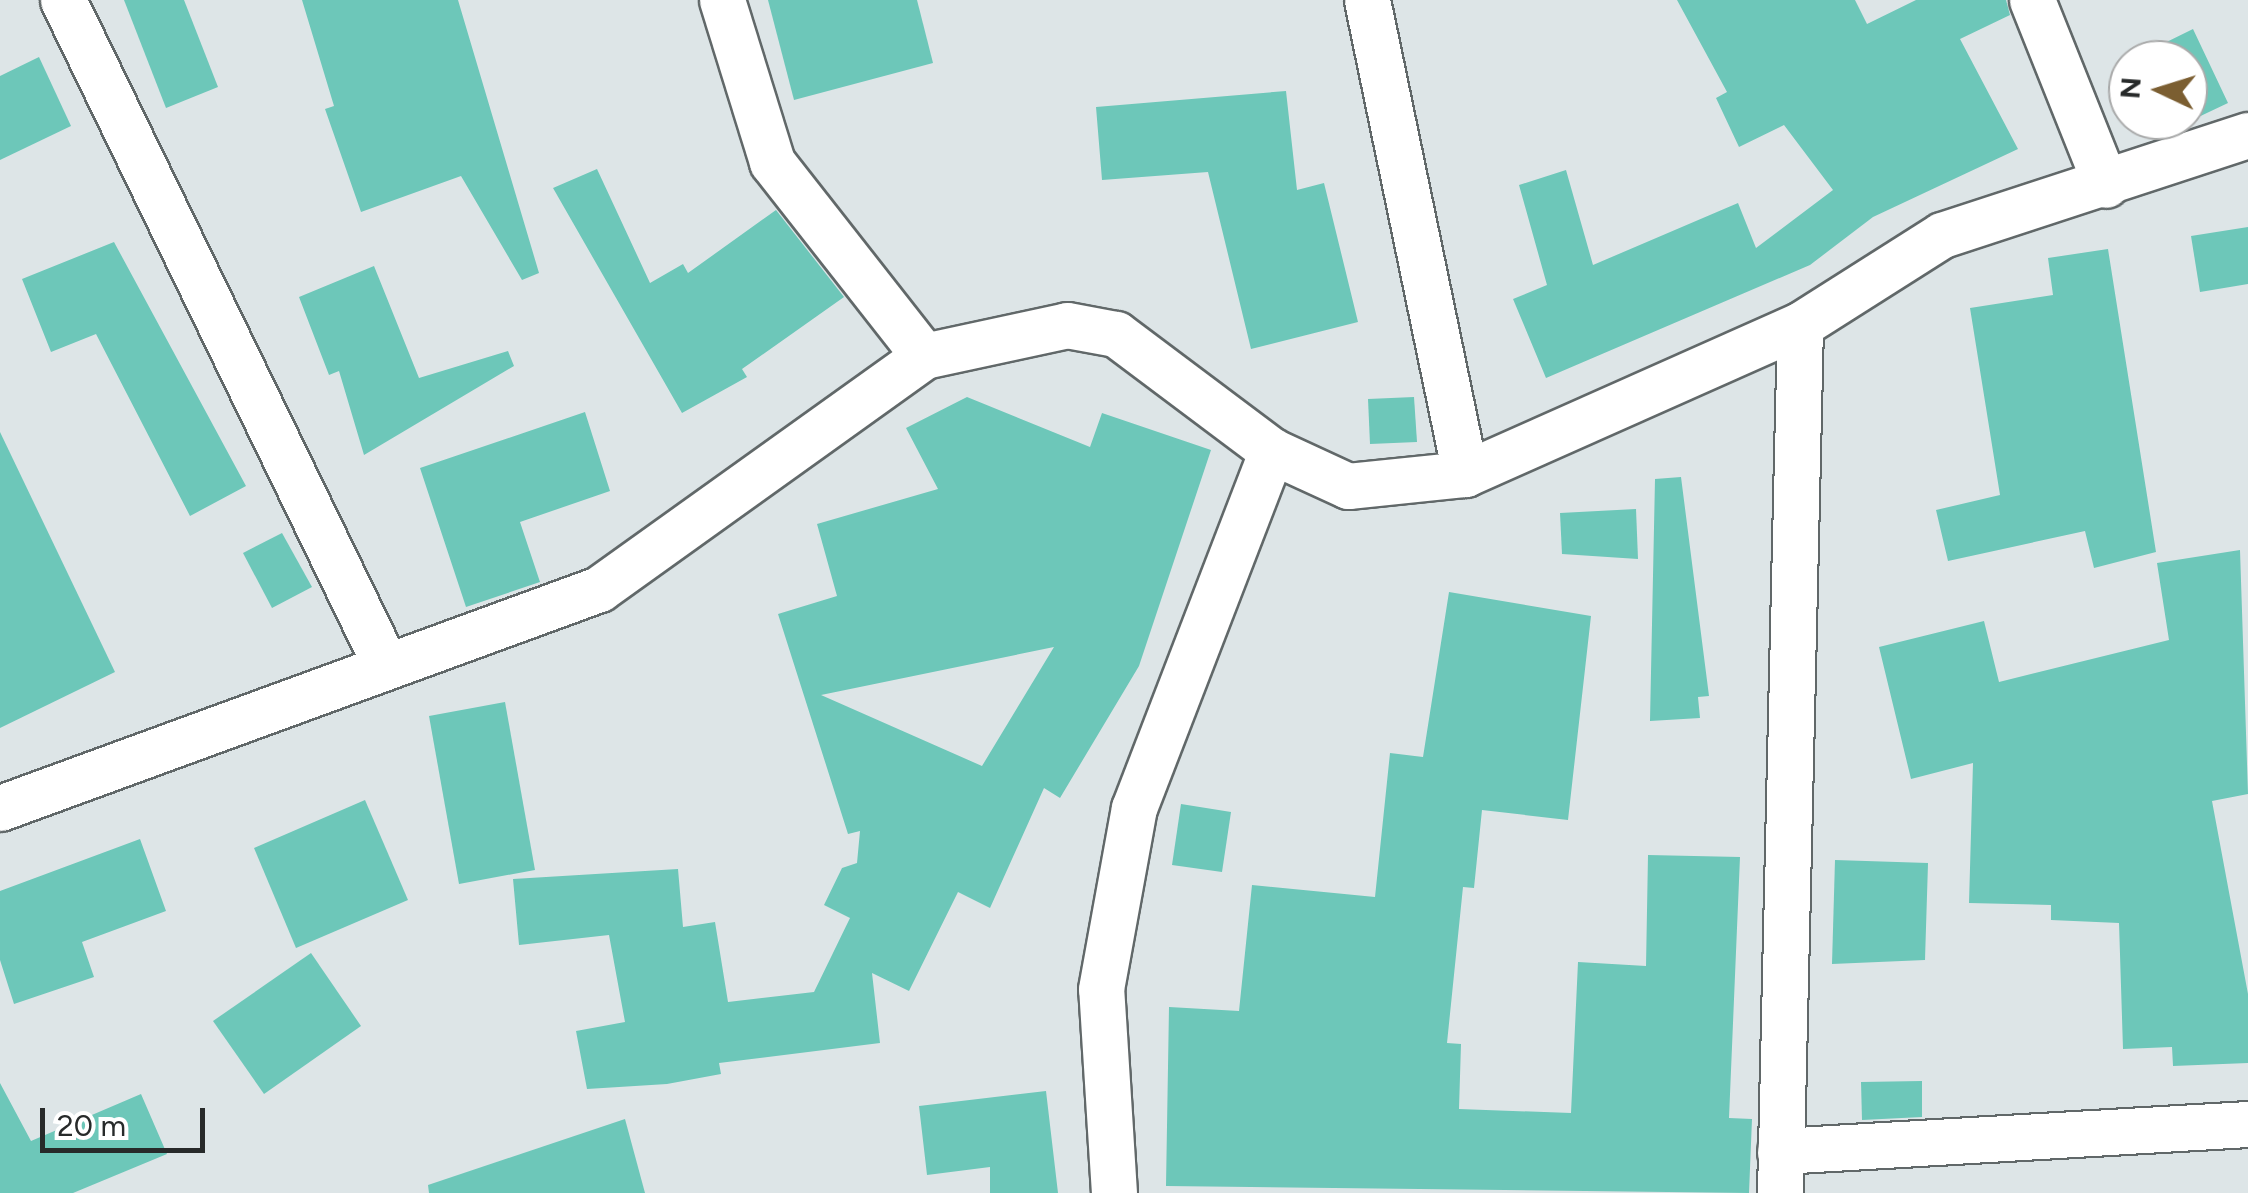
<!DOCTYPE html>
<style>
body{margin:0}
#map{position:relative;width:2248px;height:1193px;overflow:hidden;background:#dde5e7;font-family:Figtree,sans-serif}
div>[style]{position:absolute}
.building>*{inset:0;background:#6dc7b9}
.roads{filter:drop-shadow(2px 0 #616869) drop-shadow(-2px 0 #616869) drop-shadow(0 2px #616869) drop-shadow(0 -2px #616869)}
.minor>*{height:45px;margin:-22.5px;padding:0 22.5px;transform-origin:22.5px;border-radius:22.5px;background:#fff}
span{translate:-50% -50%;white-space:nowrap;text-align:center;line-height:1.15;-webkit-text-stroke:8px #fff;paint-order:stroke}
.north{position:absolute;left:2108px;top:40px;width:100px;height:100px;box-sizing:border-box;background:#fff;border:2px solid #a9aaaa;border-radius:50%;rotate:274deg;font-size:28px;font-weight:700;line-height:40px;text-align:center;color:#272a2a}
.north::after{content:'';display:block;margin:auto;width:35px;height:45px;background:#7b5e31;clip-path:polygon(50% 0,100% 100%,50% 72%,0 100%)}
.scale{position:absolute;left:40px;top:1108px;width:165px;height:45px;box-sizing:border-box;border:5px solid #272a2a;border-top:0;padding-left:12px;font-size:30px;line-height:35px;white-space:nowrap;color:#272a2a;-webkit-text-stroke:8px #fff;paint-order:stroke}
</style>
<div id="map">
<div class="building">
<div style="clip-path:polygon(124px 0,184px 0,218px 87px,166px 108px)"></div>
<div style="clip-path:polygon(302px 0,458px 0,539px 273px,522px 280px,461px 176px,361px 212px,325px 109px,334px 106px)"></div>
<div style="clip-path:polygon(768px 0,917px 0,933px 63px,794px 100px)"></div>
<div style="clip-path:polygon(1677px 0,1855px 0,1867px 24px,1916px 0,2006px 0,2010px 15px,1960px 39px,2018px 149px,1873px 217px,1810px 265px,1546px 378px,1513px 299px,1547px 285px,1519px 185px,1566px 170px,1593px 265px,1738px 203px,1756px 248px,1833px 190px,1784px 125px,1739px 147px,1716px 98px,1727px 92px)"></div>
<div style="clip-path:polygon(2193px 29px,2228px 103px,2152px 139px,2143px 120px,2188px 120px,2188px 60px,2130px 60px)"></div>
<div style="clip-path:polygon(39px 57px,71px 126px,0 160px,0 76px)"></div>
<div style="clip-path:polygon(1286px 91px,1297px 190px,1324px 183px,1358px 322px,1251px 349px,1208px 172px,1102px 180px,1096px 107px)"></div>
<div style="clip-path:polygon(597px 169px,650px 283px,683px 264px,688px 273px,776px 210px,844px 297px,742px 369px,747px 377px,682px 413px,553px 188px)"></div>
<div style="clip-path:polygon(2248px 227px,2248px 284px,2200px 292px,2191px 236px)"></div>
<div style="clip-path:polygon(114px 242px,246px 486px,190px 516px,96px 334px,51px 352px,22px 279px)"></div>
<div style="clip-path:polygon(2108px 249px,2156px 552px,2094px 568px,2085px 531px,1948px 561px,1936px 510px,2000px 495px,1970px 308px,2053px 295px,2048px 258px)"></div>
<div style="clip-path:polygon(374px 266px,419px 378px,508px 351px,514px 366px,364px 455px,339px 371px,329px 375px,299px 297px)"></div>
<div style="clip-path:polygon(evenodd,967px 397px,1090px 447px,1102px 413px,1211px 450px,1139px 666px,1060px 798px,1044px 788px,990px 908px,958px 892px,909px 991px,872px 973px,880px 1043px,719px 1063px,721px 1074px,667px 1084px,587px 1089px,576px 1031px,625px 1022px,609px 935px,519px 945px,513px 879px,678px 869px,683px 927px,715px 922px,728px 1002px,814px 992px,850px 918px,824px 905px,842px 868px,857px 863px,860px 831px,848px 834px,778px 614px,837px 596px,817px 524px,938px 489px,906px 428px,967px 397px,1054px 647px,982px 766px,821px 695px,1054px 647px)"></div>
<div style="clip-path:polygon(1414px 397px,1417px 442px,1370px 444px,1368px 399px)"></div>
<div style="clip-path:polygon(585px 412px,610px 491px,520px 522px,540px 582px,466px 607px,420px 468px)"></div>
<div style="clip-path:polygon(0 432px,115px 672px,0 728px)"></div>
<div style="clip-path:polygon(1681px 477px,1709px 696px,1698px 697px,1700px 718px,1650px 721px,1655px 479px)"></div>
<div style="clip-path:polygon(1636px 509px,1638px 559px,1562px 554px,1560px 513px)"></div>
<div style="clip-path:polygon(282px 533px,312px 587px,272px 608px,243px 553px)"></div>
<div style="clip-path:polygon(2240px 550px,2248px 794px,2212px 801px,2248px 994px,2248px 1063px,2173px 1066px,2172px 1047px,2123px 1049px,2119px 923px,2051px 920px,2051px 905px,1969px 903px,1973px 763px,1911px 779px,1879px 647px,1984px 621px,1999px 682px,2169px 640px,2157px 563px)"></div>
<div style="clip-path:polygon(1449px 592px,1591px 616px,1568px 820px,1482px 810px,1474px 888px,1463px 887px,1447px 1043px,1461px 1044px,1459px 1109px,1571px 1113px,1578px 962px,1646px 966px,1648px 855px,1740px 857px,1729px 1118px,1752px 1119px,1749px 1193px,1166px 1186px,1169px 1007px,1239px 1011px,1252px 885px,1375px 897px,1390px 753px,1423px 757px)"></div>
<div style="clip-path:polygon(505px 702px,535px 870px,459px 884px,429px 716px)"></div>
<div style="clip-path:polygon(365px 800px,408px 900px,296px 948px,254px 848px)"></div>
<div style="clip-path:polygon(1181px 804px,1231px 812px,1222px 872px,1172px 865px)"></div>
<div style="clip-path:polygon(140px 839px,166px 911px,82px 942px,94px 977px,14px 1004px,0 960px,0 891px)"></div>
<div style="clip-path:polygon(1835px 860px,1928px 863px,1925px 960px,1832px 964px)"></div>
<div style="clip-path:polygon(311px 953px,361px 1026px,264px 1094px,213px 1021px)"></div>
<div style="clip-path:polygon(1922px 1081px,1922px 1117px,1862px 1120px,1861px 1082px)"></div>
<div style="clip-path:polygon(0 1083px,31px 1141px,141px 1094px,167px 1154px,73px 1193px,0 1193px)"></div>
<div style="clip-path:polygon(1046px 1091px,1058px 1193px,990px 1193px,990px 1167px,927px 1175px,919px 1106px)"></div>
<div style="clip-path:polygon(625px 1119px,645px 1193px,429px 1193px,428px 1185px)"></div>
</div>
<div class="roads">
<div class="minor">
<div style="left:63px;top:0;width:738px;rotate:64.13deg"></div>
<div style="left:722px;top:0;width:170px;rotate:72.8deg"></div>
<div style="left:772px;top:162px;width:246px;rotate:51.9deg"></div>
<div style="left:1367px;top:0;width:484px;rotate:78.3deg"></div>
<div style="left:2032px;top:0;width:199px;rotate:68.2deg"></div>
<div style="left:0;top:808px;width:638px;rotate:-20.08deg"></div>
<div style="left:599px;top:589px;width:400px;rotate:-35.6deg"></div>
<div style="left:924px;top:356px;width:146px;rotate:-12.2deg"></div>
<div style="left:1067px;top:325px;width:50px;rotate:10.4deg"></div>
<div style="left:1116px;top:334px;width:195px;rotate:36.9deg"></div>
<div style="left:1272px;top:451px;width:84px;rotate:24.7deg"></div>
<div style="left:1348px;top:486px;width:118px;rotate:-5.9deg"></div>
<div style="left:1465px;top:474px;width:367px;rotate:-24deg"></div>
<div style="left:1800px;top:325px;width:168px;rotate:-32.4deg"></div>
<div style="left:1942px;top:235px;width:322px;rotate:-18.1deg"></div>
<div style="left:1780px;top:1151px;width:469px;rotate:-3.3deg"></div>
<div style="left:1114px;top:1193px;width:204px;rotate:-93.6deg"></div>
<div style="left:1101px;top:989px;width:184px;rotate:-79.7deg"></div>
<div style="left:1134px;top:808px;width:383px;rotate:-68.9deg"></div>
<div style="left:1780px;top:1193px;width:868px;rotate:-88.68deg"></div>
</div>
</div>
<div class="north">N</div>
<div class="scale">20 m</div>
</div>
